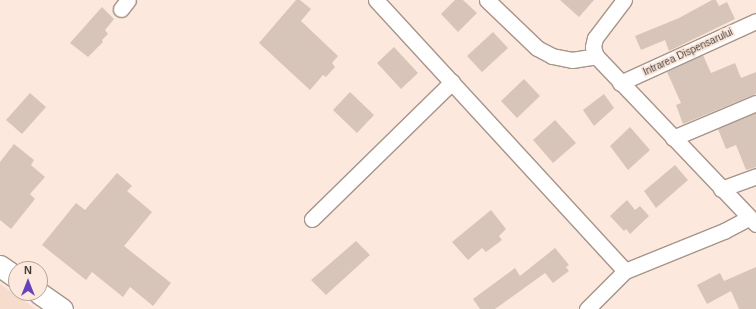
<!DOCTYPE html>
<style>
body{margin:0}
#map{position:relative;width:756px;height:309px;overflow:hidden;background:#fce8dc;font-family:Helvetica,sans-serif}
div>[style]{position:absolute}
.built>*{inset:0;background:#f6dccc}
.building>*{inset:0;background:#d8c5b9}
.roads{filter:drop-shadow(1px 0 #a7958a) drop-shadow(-1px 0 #a7958a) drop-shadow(0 1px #a7958a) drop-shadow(0 -1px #a7958a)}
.minor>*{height:15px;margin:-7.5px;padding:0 7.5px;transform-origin:7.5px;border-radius:7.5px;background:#fff}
.secondary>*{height:21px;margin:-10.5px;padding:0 10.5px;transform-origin:10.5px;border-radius:10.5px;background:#fff}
span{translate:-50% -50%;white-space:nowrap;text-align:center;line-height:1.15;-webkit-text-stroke:4px #fce8dc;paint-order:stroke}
.street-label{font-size:10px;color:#433b36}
.north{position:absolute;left:8px;top:261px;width:40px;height:40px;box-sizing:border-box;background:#fce8dc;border:1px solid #b2a39a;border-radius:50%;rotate:0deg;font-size:11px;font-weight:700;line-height:16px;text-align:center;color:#433b36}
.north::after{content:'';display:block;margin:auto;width:14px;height:18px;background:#6741ba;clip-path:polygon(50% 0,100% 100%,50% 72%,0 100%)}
</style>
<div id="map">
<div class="built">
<div style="clip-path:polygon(0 284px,36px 309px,0 309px)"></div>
</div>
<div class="building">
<div style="clip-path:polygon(296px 0,300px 0,311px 9px,301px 21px,338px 56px,332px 63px,335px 67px,326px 77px,323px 75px,310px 90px,259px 43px)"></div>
<div style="clip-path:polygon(455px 0,463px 0,477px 13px,458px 32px,441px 14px)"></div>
<div style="clip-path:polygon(560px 0,594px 0,579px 17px)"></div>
<div style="clip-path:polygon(712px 0,716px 0,719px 6px,727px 2px,735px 19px,669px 51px,665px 40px,641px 50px,635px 36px,679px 18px)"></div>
<div style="clip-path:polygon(102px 7px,114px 19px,105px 30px,108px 34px,102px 40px,103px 42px,88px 57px,70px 43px)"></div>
<div style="clip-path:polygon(493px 32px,508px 48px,482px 72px,467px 56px)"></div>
<div style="clip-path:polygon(394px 47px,418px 73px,401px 89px,377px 63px)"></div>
<div style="clip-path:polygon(703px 55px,711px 73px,735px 63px,741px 78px,756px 72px,756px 94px,683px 124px,676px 105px,681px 103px,667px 72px)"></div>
<div style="clip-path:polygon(524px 79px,540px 96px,517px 118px,501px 101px)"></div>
<div style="clip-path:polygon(350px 92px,374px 115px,357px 133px,333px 110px)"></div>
<div style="clip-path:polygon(30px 93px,46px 107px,22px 134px,6px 120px)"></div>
<div style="clip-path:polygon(604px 94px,614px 108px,594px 126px,583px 110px)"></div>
<div style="clip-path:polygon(756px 113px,756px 167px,746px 170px,736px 145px,726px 149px,718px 129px)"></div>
<div style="clip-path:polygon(555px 120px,576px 143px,553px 163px,533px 140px)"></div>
<div style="clip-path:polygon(630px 127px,650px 150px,628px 170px,610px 146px)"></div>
<div style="clip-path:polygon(14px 144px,34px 160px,31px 165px,45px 177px,30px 194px,35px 199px,11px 229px,0 220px,0 162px)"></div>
<div style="clip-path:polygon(675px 165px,688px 180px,656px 208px,644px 191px)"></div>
<div style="clip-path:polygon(117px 173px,132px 186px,127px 191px,152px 212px,124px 246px,171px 283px,153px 306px,130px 287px,123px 297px,92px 272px,86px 280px,42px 245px,76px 203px,85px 210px)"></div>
<div style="clip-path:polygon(627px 200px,635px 210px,640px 206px,649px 216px,630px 234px,626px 229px,624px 231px,610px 216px)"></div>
<div style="clip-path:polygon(491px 210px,506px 229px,499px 236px,502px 240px,486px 252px,482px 248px,468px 260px,452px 242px)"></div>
<div style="clip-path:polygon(356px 241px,370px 255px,326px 295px,311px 280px)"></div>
<div style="clip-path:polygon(555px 248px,569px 265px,566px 267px,569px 271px,553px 283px,545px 273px,495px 309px,480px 309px,473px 299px,515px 268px,520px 276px)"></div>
<div style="clip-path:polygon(756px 267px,756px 309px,739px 309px,731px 291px,707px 304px,697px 285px,720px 273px,724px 281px)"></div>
</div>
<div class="roads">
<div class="minor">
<div style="left:376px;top:0;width:368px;rotate:47.4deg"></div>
<div style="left:487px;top:0;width:69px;rotate:43.8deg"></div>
<div style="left:537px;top:48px;width:17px;rotate:28deg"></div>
<div style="left:552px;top:56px;width:20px;rotate:11deg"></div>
<div style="left:572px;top:60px;width:24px;rotate:-9deg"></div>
<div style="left:624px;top:0;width:48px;rotate:127.3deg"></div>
<div style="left:595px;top:38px;width:9px;rotate:103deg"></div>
<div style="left:593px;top:47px;width:9px;rotate:72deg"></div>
<div style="left:596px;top:56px;width:232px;rotate:46.4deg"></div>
<div style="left:121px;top:9px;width:11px;rotate:-52deg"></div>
<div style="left:620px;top:83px;width:149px;rotate:-24.5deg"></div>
<div style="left:673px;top:138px;width:90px;rotate:-22.9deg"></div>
<div style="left:721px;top:189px;width:37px;rotate:-20deg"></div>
<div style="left:312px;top:219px;width:196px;rotate:-44.4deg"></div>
<div style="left:587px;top:309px;width:54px;rotate:-45deg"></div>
<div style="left:625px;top:271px;width:107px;rotate:-22deg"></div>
<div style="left:724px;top:231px;width:27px;rotate:-28deg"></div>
</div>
<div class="secondary">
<div style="left:0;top:266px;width:19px;rotate:35deg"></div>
<div style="left:39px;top:293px;width:28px;rotate:35deg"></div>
</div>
</div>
<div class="street-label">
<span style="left:688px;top:52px;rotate:-25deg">Intrarea Dispensarului</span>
</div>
<div class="north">N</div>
</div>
